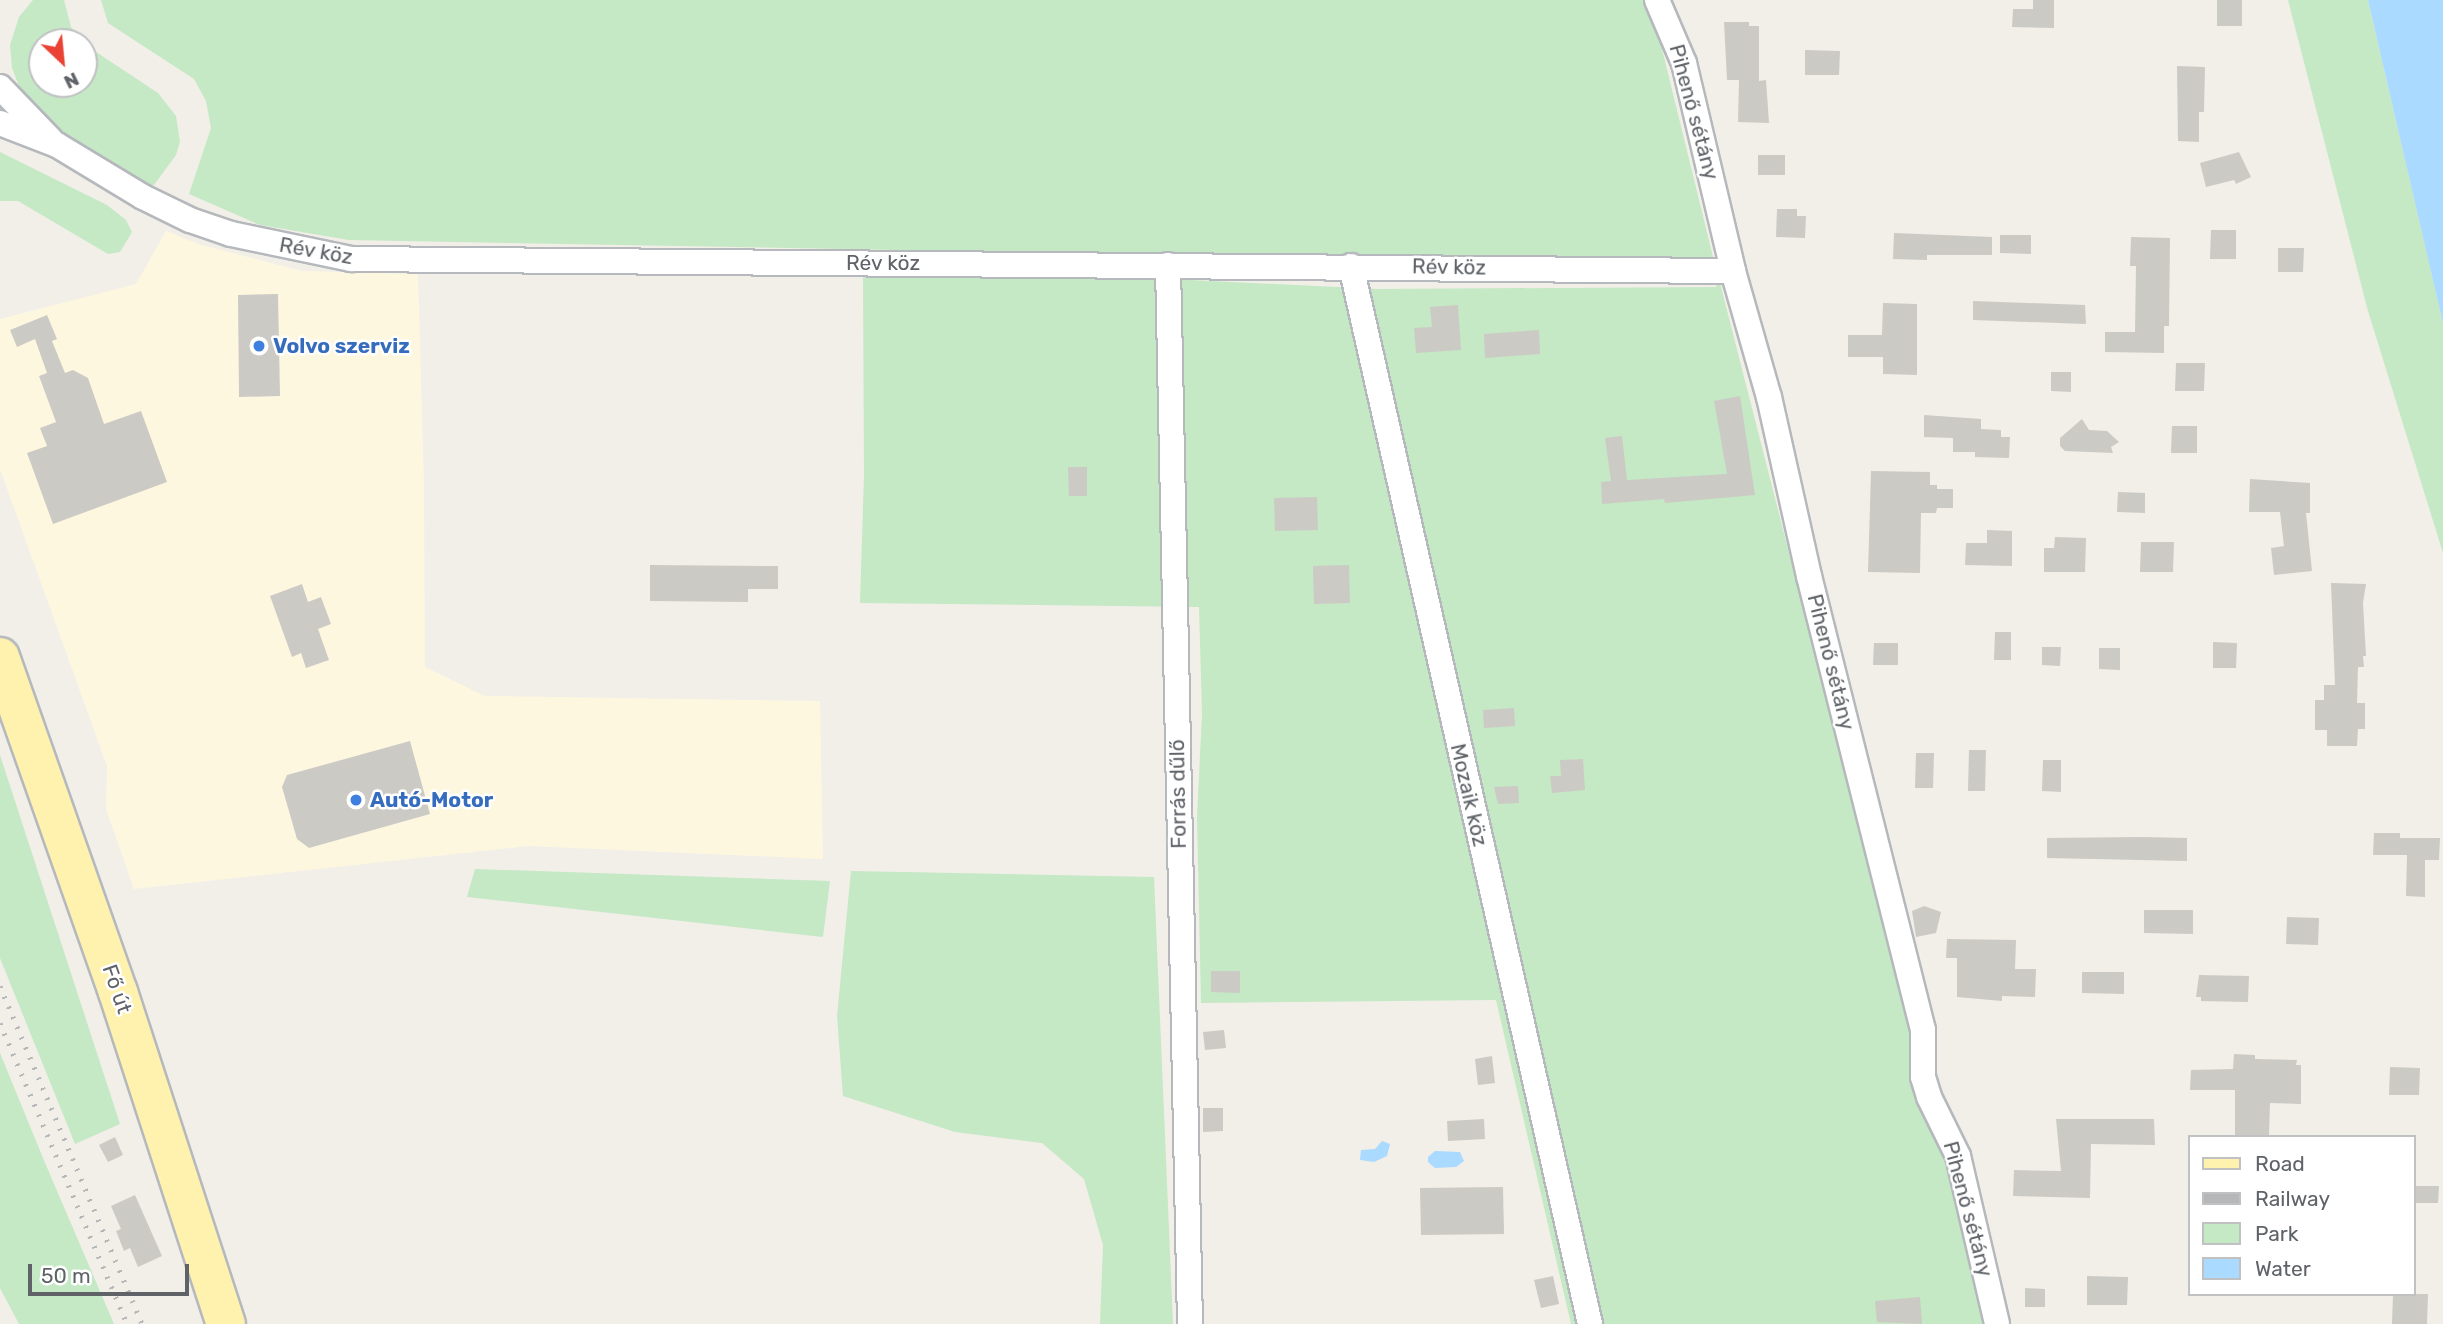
<!DOCTYPE html>
<meta charset="utf-8">
<style>
body{margin:0}
#map{position:relative;width:2443px;height:1324px;overflow:hidden;background:#f1efe8;font-family:Rubik,sans-serif}
div>[style]{position:absolute}
.commercial>*{inset:0;background:#fef7e0}
.green>*{inset:0;background:#c5e8c5}
.water>*{inset:0;background:#aadaff}
.building>*{inset:0;background:#cccac5}
.roads{filter:drop-shadow(2px 0 #b5b8bc) drop-shadow(-2px 0 #b5b8bc) drop-shadow(0 2px #b5b8bc) drop-shadow(0 -2px #b5b8bc)}
.street>*{height:24px;margin:-12px;padding:0 12px;transform-origin:12px;border-radius:12px;background:#fff}
.primary>*{height:38px;margin:-19px;padding:0 19px;transform-origin:19px;border-radius:19px;background:#fff2af}
.rail>*{height:5px;margin-top:-2.5px;transform-origin:0;background:repeating-linear-gradient(90deg,#b6b7b8 0 2px,transparent 0 11px)}
.dots>*{width:19px;height:19px;translate:-50% -50%;box-sizing:border-box;border:4px solid #fff;border-radius:50%}
span{translate:-50% -50%;white-space:nowrap;text-align:center;line-height:1.15;-webkit-text-stroke:5px #fff;paint-order:stroke}
.street-label{font-size:21px;color:#5f6368}
.shop-label{font-size:21px;color:#366cbe;font-weight:700}
.left{translate:0 -50%;text-align:left}
.legend{position:absolute;left:2188px;top:1135px;width:228px;height:161px;box-sizing:border-box;background:#fff;border:2px solid #bfc1c3;margin:0;padding:9px 12px;list-style:none;font-size:21px;color:#5f6368}
.legend li{display:flex;align-items:center;gap:14px;height:35px}
.legend b{width:35px;border:2px solid #bfc1c3}
.north{position:absolute;left:28px;top:28px;width:70px;height:70px;box-sizing:border-box;background:#fff;border:2px solid #bfc1c3;border-radius:50%;rotate:154deg;font-size:19px;font-weight:700;line-height:28px;text-align:center;color:#5f6368}
.north::after{content:'';display:block;margin:auto;width:24px;height:32px;background:#ea4335;clip-path:polygon(50% 0,100% 100%,50% 72%,0 100%)}
.scale{position:absolute;left:28px;top:1264px;width:161px;height:32px;box-sizing:border-box;border:4px solid #5f6368;border-top:0;padding-left:9px;font-size:21px;line-height:24px;white-space:nowrap;color:#5f6368;-webkit-text-stroke:5px #fff;paint-order:stroke}
</style>
<div id="map">
<div class="commercial">
<div style="clip-path:polygon(166px 231px,198px 244px,302px 271px,418px 274px,424px 484px,425px 667px,485px 696px,820px 701px,823px 859px,529px 846px,134px 889px,106px 809px,107px 766px,0 469px,0 319px,136px 284px)"></div>
</div>
<div class="green">
<div style="clip-path:polygon(33px 0,64px 0,71px 27px,83px 42px,42px 42px,42px 84px,84px 84px,84px 44px,158px 93px,176px 116px,180px 142px,176px 155px,154px 185px,146px 185px,84px 152px,51px 123px,19px 86px,12px 68px,10px 45px,19px 17px)"></div>
<div style="clip-path:polygon(101px 0,1650px 0,1715px 265px,349px 240px,260px 225px,189px 194px,211px 128px,206px 101px,194px 79px,108px 23px)"></div>
<div style="clip-path:polygon(2288px 0,2368px 0,2443px 323px,2443px 553px,2368px 311px)"></div>
<div style="clip-path:polygon(0 152px,107px 205px,126px 220px,132px 232px,120px 252px,108px 254px,18px 201px,0 201px)"></div>
<div style="clip-path:polygon(863px 275px,1148px 278px,1378px 289px,1716px 287px,1719px 279px,1986px 1324px,1571px 1324px,1496px 1000px,1201px 1003px,1197px 817px,1202px 714px,1199px 607px,860px 603px,864px 475px)"></div>
<div style="clip-path:polygon(0 755px,120px 1124px,75px 1144px,0 958px)"></div>
<div style="clip-path:polygon(475px 869px,830px 881px,823px 937px,467px 897px)"></div>
<div style="clip-path:polygon(851px 871px,1154px 877px,1173px 1324px,1100px 1324px,1103px 1245px,1084px 1179px,1042px 1143px,955px 1132px,843px 1096px,837px 1016px)"></div>
<div style="clip-path:polygon(0 1053px,43px 1158px,114px 1324px,19px 1324px,0 1288px)"></div>
</div>
<div class="water">
<div style="clip-path:polygon(2368px 0,2443px 0,2443px 323px,2435px 289px)"></div>
<div style="clip-path:polygon(1382px 1141px,1390px 1144px,1387px 1156px,1374px 1162px,1360px 1160px,1361px 1150px,1375px 1149px)"></div>
<div style="clip-path:polygon(1435px 1151px,1460px 1152px,1464px 1161px,1456px 1167px,1435px 1168px,1428px 1162px,1428px 1157px)"></div>
</div>
<div class="building">
<div style="clip-path:polygon(2033px 0,2054px 0,2054px 28px,2012px 27px,2013px 9px,2033px 9px)"></div>
<div style="clip-path:polygon(2217px 0,2242px 0,2242px 26px,2217px 26px)"></div>
<div style="clip-path:polygon(1724px 22px,1749px 22px,1749px 26px,1759px 26px,1759px 81px,1766px 80px,1769px 123px,1738px 122px,1739px 80px,1727px 80px)"></div>
<div style="clip-path:polygon(1805px 50px,1840px 51px,1839px 75px,1805px 75px)"></div>
<div style="clip-path:polygon(2177px 66px,2205px 67px,2204px 112px,2199px 112px,2199px 142px,2178px 141px)"></div>
<div style="clip-path:polygon(2239px 152px,2251px 177px,2236px 184px,2234px 180px,2206px 187px,2200px 163px)"></div>
<div style="clip-path:polygon(1758px 155px,1785px 155px,1785px 175px,1758px 175px)"></div>
<div style="clip-path:polygon(1777px 209px,1797px 209px,1797px 216px,1806px 216px,1805px 238px,1776px 237px)"></div>
<div style="clip-path:polygon(2211px 230px,2236px 230px,2236px 259px,2210px 259px)"></div>
<div style="clip-path:polygon(1894px 233px,1992px 237px,1992px 255px,1927px 255px,1927px 260px,1893px 259px)"></div>
<div style="clip-path:polygon(2000px 235px,2031px 235px,2031px 254px,2000px 253px)"></div>
<div style="clip-path:polygon(2131px 237px,2170px 238px,2169px 326px,2164px 326px,2164px 353px,2105px 352px,2105px 332px,2135px 332px,2136px 266px,2130px 266px)"></div>
<div style="clip-path:polygon(2278px 248px,2304px 248px,2303px 272px,2278px 272px)"></div>
<div style="clip-path:polygon(278px 294px,280px 396px,239px 397px,238px 295px)"></div>
<div style="clip-path:polygon(1973px 301px,2085px 305px,2086px 324px,1973px 320px)"></div>
<div style="clip-path:polygon(1883px 303px,1917px 304px,1917px 375px,1883px 374px,1883px 357px,1848px 357px,1848px 335px,1882px 335px)"></div>
<div style="clip-path:polygon(1458px 305px,1461px 350px,1416px 353px,1414px 328px,1432px 327px,1430px 307px)"></div>
<div style="clip-path:polygon(47px 315px,57px 339px,52px 341px,65px 373px,73px 370px,88px 378px,104px 424px,141px 411px,167px 482px,53px 524px,27px 453px,47px 446px,40px 428px,56px 422px,39px 376px,47px 373px,35px 339px,17px 347px,10px 330px)"></div>
<div style="clip-path:polygon(1539px 330px,1540px 354px,1485px 358px,1484px 334px)"></div>
<div style="clip-path:polygon(2176px 363px,2205px 363px,2204px 391px,2175px 391px)"></div>
<div style="clip-path:polygon(2051px 372px,2071px 372px,2071px 392px,2051px 391px)"></div>
<div style="clip-path:polygon(1740px 396px,1755px 495px,1665px 503px,1664px 499px,1602px 504px,1601px 482px,1611px 481px,1605px 438px,1622px 436px,1627px 480px,1727px 474px,1714px 401px)"></div>
<div style="clip-path:polygon(1924px 415px,1981px 419px,1981px 429px,2001px 430px,2001px 437px,2010px 437px,2009px 458px,1975px 457px,1975px 452px,1953px 452px,1953px 438px,1924px 437px)"></div>
<div style="clip-path:polygon(2082px 419px,2089px 430px,2107px 431px,2119px 442px,2111px 447px,2113px 453px,2065px 451px,2060px 446px,2060px 438px)"></div>
<div style="clip-path:polygon(2172px 426px,2197px 426px,2197px 453px,2171px 453px)"></div>
<div style="clip-path:polygon(1068px 467px,1087px 467px,1087px 496px,1069px 496px)"></div>
<div style="clip-path:polygon(1871px 471px,1930px 472px,1930px 485px,1937px 485px,1937px 489px,1953px 489px,1953px 508px,1937px 508px,1936px 513px,1921px 513px,1920px 573px,1868px 572px)"></div>
<div style="clip-path:polygon(2250px 479px,2310px 483px,2310px 513px,2306px 513px,2312px 571px,2274px 575px,2271px 548px,2284px 546px,2280px 512px,2249px 512px)"></div>
<div style="clip-path:polygon(2118px 492px,2145px 493px,2145px 513px,2117px 512px)"></div>
<div style="clip-path:polygon(1317px 497px,1318px 530px,1275px 531px,1274px 498px)"></div>
<div style="clip-path:polygon(1987px 530px,2012px 531px,2012px 566px,1965px 565px,1966px 543px,1987px 543px)"></div>
<div style="clip-path:polygon(2055px 537px,2086px 538px,2085px 572px,2044px 572px,2044px 548px,2054px 548px)"></div>
<div style="clip-path:polygon(2141px 542px,2174px 542px,2173px 572px,2140px 572px)"></div>
<div style="clip-path:polygon(650px 565px,778px 566px,778px 589px,748px 589px,748px 602px,650px 601px)"></div>
<div style="clip-path:polygon(1349px 565px,1350px 603px,1314px 604px,1313px 566px)"></div>
<div style="clip-path:polygon(2331px 583px,2366px 584px,2363px 603px,2366px 656px,2363px 656px,2364px 667px,2358px 667px,2357px 703px,2365px 703px,2365px 729px,2358px 729px,2357px 746px,2327px 746px,2327px 730px,2315px 730px,2315px 700px,2324px 700px,2324px 685px,2335px 685px)"></div>
<div style="clip-path:polygon(302px 584px,308px 602px,321px 597px,331px 624px,318px 629px,329px 660px,306px 668px,301px 653px,292px 657px,270px 596px)"></div>
<div style="clip-path:polygon(1995px 632px,2011px 632px,2011px 660px,1994px 660px)"></div>
<div style="clip-path:polygon(2213px 642px,2237px 643px,2236px 668px,2213px 668px)"></div>
<div style="clip-path:polygon(1874px 643px,1898px 643px,1898px 665px,1873px 665px)"></div>
<div style="clip-path:polygon(2042px 647px,2061px 647px,2060px 666px,2042px 665px)"></div>
<div style="clip-path:polygon(2099px 648px,2120px 648px,2120px 670px,2099px 669px)"></div>
<div style="clip-path:polygon(1514px 708px,1515px 726px,1484px 728px,1483px 710px)"></div>
<div style="clip-path:polygon(410px 741px,430px 814px,309px 848px,297px 839px,282px 787px,287px 775px)"></div>
<div style="clip-path:polygon(1969px 750px,1986px 750px,1985px 791px,1968px 791px)"></div>
<div style="clip-path:polygon(1916px 753px,1934px 753px,1933px 788px,1915px 788px)"></div>
<div style="clip-path:polygon(1583px 759px,1585px 790px,1552px 793px,1550px 776px,1561px 776px,1560px 760px)"></div>
<div style="clip-path:polygon(2043px 760px,2061px 760px,2061px 792px,2042px 791px)"></div>
<div style="clip-path:polygon(1518px 786px,1519px 803px,1498px 804px,1494px 787px)"></div>
<div style="clip-path:polygon(2374px 833px,2400px 833px,2400px 838px,2440px 838px,2439px 860px,2425px 860px,2425px 897px,2406px 896px,2407px 855px,2373px 855px)"></div>
<div style="clip-path:polygon(2142px 837px,2187px 838px,2187px 861px,2047px 858px,2047px 838px)"></div>
<div style="clip-path:polygon(1924px 906px,1941px 912px,1936px 933px,1916px 937px,1912px 911px)"></div>
<div style="clip-path:polygon(2144px 910px,2193px 910px,2193px 934px,2144px 933px)"></div>
<div style="clip-path:polygon(2287px 917px,2319px 918px,2318px 945px,2286px 944px)"></div>
<div style="clip-path:polygon(1947px 939px,2016px 940px,2015px 969px,2036px 969px,2035px 997px,2002px 996px,2002px 1001px,1957px 997px,1957px 958px,1946px 958px)"></div>
<div style="clip-path:polygon(1211px 971px,1240px 971px,1240px 993px,1211px 992px)"></div>
<div style="clip-path:polygon(2082px 972px,2124px 972px,2124px 994px,2082px 993px)"></div>
<div style="clip-path:polygon(2199px 975px,2249px 976px,2248px 1002px,2201px 1001px,2201px 997px,2196px 997px)"></div>
<div style="clip-path:polygon(1224px 1030px,1226px 1048px,1205px 1050px,1203px 1032px)"></div>
<div style="clip-path:polygon(2234px 1054px,2255px 1055px,2255px 1059px,2297px 1060px,2296px 1065px,2301px 1065px,2301px 1104px,2270px 1103px,2269px 1136px,2235px 1136px,2235px 1090px,2190px 1090px,2191px 1070px,2233px 1069px)"></div>
<div style="clip-path:polygon(1492px 1056px,1495px 1083px,1478px 1085px,1475px 1059px)"></div>
<div style="clip-path:polygon(2390px 1067px,2420px 1068px,2419px 1095px,2389px 1095px)"></div>
<div style="clip-path:polygon(1203px 1108px,1223px 1108px,1223px 1131px,1203px 1132px)"></div>
<div style="clip-path:polygon(1484px 1119px,1485px 1139px,1448px 1141px,1447px 1121px)"></div>
<div style="clip-path:polygon(2056px 1119px,2154px 1119px,2155px 1145px,2091px 1144px,2090px 1198px,2013px 1196px,2014px 1170px,2061px 1171px)"></div>
<div style="clip-path:polygon(115px 1137px,123px 1155px,108px 1162px,99px 1145px)"></div>
<div style="clip-path:polygon(2413px 1186px,2439px 1186px,2438px 1203px,2413px 1203px)"></div>
<div style="clip-path:polygon(1503px 1187px,1504px 1234px,1421px 1235px,1420px 1188px)"></div>
<div style="clip-path:polygon(135px 1195px,162px 1256px,138px 1267px,130px 1248px,124px 1251px,116px 1231px,121px 1229px,111px 1206px)"></div>
<div style="clip-path:polygon(1553px 1276px,1559px 1304px,1541px 1308px,1534px 1280px)"></div>
<div style="clip-path:polygon(2087px 1276px,2128px 1277px,2127px 1305px,2087px 1305px)"></div>
<div style="clip-path:polygon(2025px 1288px,2045px 1289px,2045px 1307px,2025px 1307px)"></div>
<div style="clip-path:polygon(2393px 1294px,2428px 1294px,2427px 1324px,2392px 1324px)"></div>
<div style="clip-path:polygon(1920px 1297px,1922px 1324px,1877px 1322px,1875px 1301px)"></div>
</div>
<div class="roads">
<div class="street">
<div style="left:1657px;top:0;width:69px;rotate:66.8deg"></div>
<div style="left:1684px;top:63px;width:214px;rotate:76.7deg"></div>
<div style="left:1733px;top:271px;width:131px;rotate:74.1deg"></div>
<div style="left:1769px;top:397px;width:183px;rotate:77.4deg"></div>
<div style="left:1809px;top:576px;width:468px;rotate:75.9deg"></div>
<div style="left:1923px;top:1030px;width:47px;rotate:90deg"></div>
<div style="left:1923px;top:1077px;width:21px;rotate:73deg"></div>
<div style="left:1929px;top:1097px;width:66px;rotate:63.8deg"></div>
<div style="left:1958px;top:1156px;width:172px;rotate:76.9deg"></div>
<div style="left:0;top:87px;width:74px;rotate:46.1deg"></div>
<div style="left:0;top:123px;width:61px;rotate:21.1deg"></div>
<div style="left:57px;top:145px;width:100px;rotate:31.2deg"></div>
<div style="left:143px;top:197px;width:52px;rotate:26.1deg"></div>
<div style="left:190px;top:220px;width:43px;rotate:18.9deg"></div>
<div style="left:231px;top:234px;width:123px;rotate:11.8deg"></div>
<div style="left:351px;top:259px;width:1382px;rotate:0.5deg"></div>
<div style="left:1168px;top:265px;width:1059px;rotate:88.81deg"></div>
<div style="left:1351px;top:266px;width:1085px;rotate:77.27deg"></div>
</div>
<div class="primary">
<div style="left:0;top:657px;width:355px;rotate:70.6deg"></div>
<div style="left:118px;top:992px;width:349px;rotate:72deg"></div>
</div>
</div>
<div class="rail">
<div style="left:0;top:986px;width:367px;rotate:67.2deg"></div>
<div style="left:0;top:1023px;width:327px;rotate:67.1deg"></div>
</div>
<div class="dots">
<div style="left:259px;top:346px;background:#3f7fe0"></div>
<div style="left:356px;top:800px;background:#3f7fe0"></div>
</div>
<div class="street-label">
<span style="left:1694px;top:112px;rotate:75deg">Pihenő sétány</span>
<span style="left:316px;top:251px;rotate:10deg">Rév köz</span>
<span style="left:883px;top:263px">Rév köz</span>
<span style="left:1449px;top:267px;rotate:1deg">Rév köz</span>
<span style="left:1831px;top:662px;rotate:76deg">Pihenő sétány</span>
<span style="left:1178px;top:794px;rotate:-91deg">Forrás dűlő</span>
<span style="left:1469px;top:795px;rotate:77deg">Mozaik köz</span>
<span style="left:117px;top:989px;rotate:71deg">Fő út</span>
<span style="left:1968px;top:1209px;rotate:75deg">Pihenő sétány</span>
</div>
<div class="shop-label">
<span class="left" style="left:273px;top:346px">Volvo szerviz</span>
<span class="left" style="left:370px;top:800px">Autó-Motor</span>
</div>
<ul class="legend">
<li><b style="height:9px;background:#fff2af"></b>Road</li>
<li><b style="height:9px;background:#b6b7b8"></b>Railway</li>
<li><b style="height:19px;background:#c5e8c5"></b>Park</li>
<li><b style="height:19px;background:#aadaff"></b>Water</li>
</ul>
<div class="north">N</div>
<div class="scale">50 m</div>
</div>
